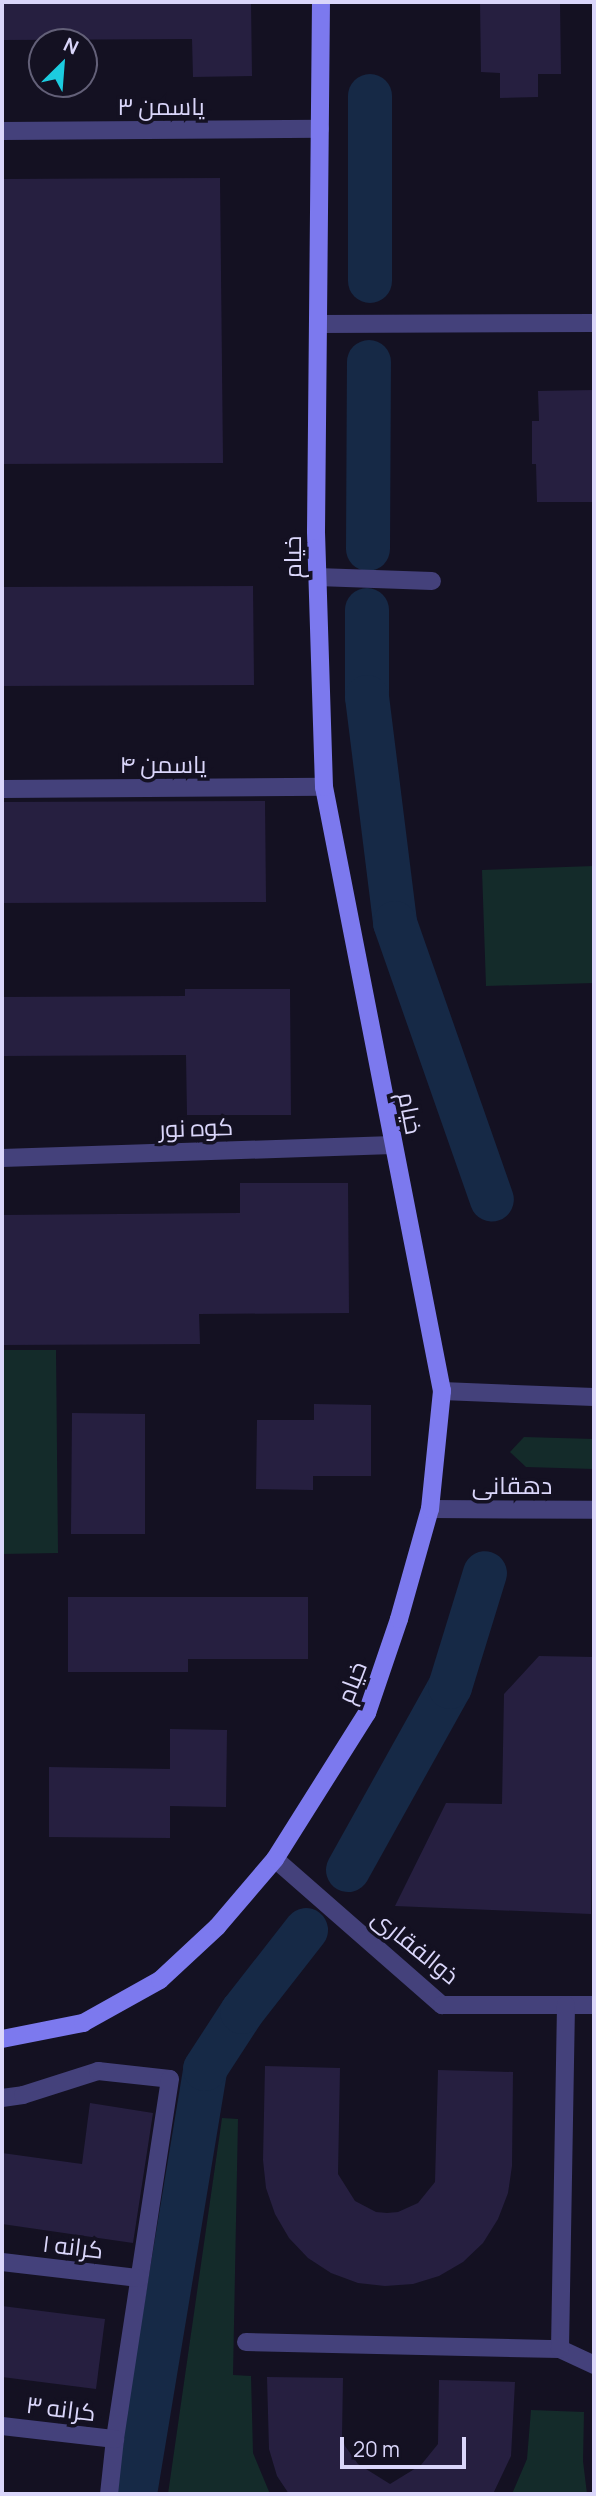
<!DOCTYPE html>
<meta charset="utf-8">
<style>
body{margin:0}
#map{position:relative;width:596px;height:2496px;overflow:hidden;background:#141122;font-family:Manrope,Cairo,sans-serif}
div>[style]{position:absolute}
.green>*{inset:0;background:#142b2a}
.canal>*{height:44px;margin:-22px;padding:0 22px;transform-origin:22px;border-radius:22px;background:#162946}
.building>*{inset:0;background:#261f40}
.lane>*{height:18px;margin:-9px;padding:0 9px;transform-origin:9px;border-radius:9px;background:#44417b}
.street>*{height:18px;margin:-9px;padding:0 9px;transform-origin:9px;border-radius:9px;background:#44417b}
.secondary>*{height:18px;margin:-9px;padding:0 9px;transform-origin:9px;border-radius:9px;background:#7c79ee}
span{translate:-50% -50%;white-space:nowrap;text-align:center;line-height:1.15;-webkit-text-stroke:7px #141122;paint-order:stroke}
.street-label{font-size:24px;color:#dad6fa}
.frame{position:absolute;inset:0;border:4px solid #dad6fa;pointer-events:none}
.north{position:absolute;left:28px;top:28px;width:70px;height:70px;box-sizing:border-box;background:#141122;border:2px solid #636078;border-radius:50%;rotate:25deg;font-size:19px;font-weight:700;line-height:28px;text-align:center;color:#dad6fa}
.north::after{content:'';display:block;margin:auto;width:24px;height:32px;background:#1ccce0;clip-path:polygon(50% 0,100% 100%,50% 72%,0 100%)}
.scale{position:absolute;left:340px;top:2437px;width:126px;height:32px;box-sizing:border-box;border:4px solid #dad6fa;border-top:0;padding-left:9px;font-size:21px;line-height:24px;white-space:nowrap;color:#dad6fa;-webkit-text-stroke:5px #141122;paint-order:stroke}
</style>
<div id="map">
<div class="green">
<div style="clip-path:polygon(594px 866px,594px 983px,486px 986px,482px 870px)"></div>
<div style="clip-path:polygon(2px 1350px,56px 1350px,58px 1553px,2px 1554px)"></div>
<div style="clip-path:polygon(524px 1437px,594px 1439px,594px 1469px,526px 1467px,510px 1452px)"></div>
<div style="clip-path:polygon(222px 2118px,238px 2119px,233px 2375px,251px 2376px,253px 2453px,270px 2494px,168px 2494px)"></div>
<div style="clip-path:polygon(531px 2410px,584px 2412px,583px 2461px,587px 2494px,512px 2494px,527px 2459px)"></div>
</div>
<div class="canal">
<div style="left:370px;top:281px;width:185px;rotate:-90deg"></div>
<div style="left:368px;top:549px;width:187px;rotate:-89.7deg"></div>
<div style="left:367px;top:610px;width:87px;rotate:90deg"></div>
<div style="left:367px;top:697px;width:228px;rotate:82.9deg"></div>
<div style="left:395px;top:923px;width:293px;rotate:70.7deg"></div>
<div style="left:348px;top:1870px;width:210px;rotate:-60.9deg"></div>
<div style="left:450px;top:1687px;width:119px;rotate:-72.9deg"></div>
<div style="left:135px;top:2494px;width:431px;rotate:-80.6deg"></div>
<div style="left:205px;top:2069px;width:68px;rotate:-57deg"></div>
<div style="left:242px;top:2012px;width:104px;rotate:-52deg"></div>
</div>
<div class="building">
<div style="clip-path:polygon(2px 2px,251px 2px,252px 76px,193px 77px,192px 39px,2px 40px)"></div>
<div style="clip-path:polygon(480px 2px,560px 2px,561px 74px,538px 74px,538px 97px,500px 98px,500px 73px,481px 72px)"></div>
<div style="clip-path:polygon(220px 178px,223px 463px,2px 464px,2px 179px)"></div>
<div style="clip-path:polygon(594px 390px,594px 502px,537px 502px,536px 464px,532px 464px,532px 421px,539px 421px,538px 391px)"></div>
<div style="clip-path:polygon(253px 586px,254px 685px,2px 686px,2px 587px)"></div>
<div style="clip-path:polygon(265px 801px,266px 902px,2px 903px,2px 802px)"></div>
<div style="clip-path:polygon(185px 989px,290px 989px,291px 1115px,187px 1115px,186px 1055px,2px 1056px,2px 997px,185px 996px)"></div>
<div style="clip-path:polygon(240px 1183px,348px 1183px,349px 1313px,199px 1314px,200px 1344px,2px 1345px,2px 1215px,240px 1213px)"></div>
<div style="clip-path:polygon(314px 1404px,371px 1405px,371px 1476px,313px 1476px,313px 1490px,256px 1489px,257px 1420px,314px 1420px)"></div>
<div style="clip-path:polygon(72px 1413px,145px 1414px,145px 1534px,71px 1534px)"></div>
<div style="clip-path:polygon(68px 1597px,308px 1597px,308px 1659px,188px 1659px,188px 1672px,68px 1672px)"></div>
<div style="clip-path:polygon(539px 1656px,594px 1657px,591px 1914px,395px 1906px,446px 1803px,502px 1804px,504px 1694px)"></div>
<div style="clip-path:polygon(170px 1729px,227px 1730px,226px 1807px,170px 1806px,170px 1838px,49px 1837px,49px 1767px,170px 1769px)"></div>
<div style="clip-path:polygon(265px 2066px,340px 2068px,338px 2174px,355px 2201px,376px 2212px,387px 2213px,398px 2212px,418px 2203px,435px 2182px,438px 2070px,513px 2072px,512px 2166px,508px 2193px,498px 2219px,483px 2243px,463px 2262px,439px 2276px,413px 2284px,385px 2286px,358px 2283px,331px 2273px,308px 2258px,289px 2238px,275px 2214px,266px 2188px,263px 2160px)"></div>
<div style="clip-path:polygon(90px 2103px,153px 2113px,133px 2243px,2px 2224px,2px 2153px,82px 2164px)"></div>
<div style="clip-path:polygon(2px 2306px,105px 2319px,96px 2389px,2px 2377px)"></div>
<div style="clip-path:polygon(267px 2377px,343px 2378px,342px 2436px,345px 2446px,358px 2464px,390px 2484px,421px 2465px,438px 2444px,439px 2380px,515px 2382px,511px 2456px,493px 2494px,289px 2494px,277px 2476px,269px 2449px)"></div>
</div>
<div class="lane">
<div style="left:317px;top:577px;width:115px;rotate:2deg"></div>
<div style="left:2px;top:2098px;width:21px;rotate:-8deg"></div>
<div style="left:23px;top:2095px;width:79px;rotate:-17.7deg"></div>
<div style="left:98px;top:2071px;width:72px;rotate:6.3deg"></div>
<div style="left:170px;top:2079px;width:364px;rotate:98.7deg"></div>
<div style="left:115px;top:2439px;width:55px;rotate:96.2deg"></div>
<div style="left:2px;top:2262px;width:138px;rotate:6.7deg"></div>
<div style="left:2px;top:2426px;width:114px;rotate:6.6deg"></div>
</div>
<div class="street">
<div style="left:2px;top:131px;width:318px;rotate:-0.4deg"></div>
<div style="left:319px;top:324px;width:275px;rotate:-0.2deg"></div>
<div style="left:2px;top:789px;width:322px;rotate:-0.4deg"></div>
<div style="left:2px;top:1158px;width:391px;rotate:-1.9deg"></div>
<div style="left:442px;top:1391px;width:152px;rotate:2.3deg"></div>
<div style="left:430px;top:1509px;width:164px;rotate:0.3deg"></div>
<div style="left:275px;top:1859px;width:222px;rotate:41.2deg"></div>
<div style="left:442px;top:2005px;width:152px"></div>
<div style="left:246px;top:2342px;width:314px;rotate:1.3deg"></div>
<div style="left:560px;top:2349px;width:38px;rotate:25deg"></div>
<div style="left:560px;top:2349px;width:344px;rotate:-89deg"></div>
</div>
<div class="secondary">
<div style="left:2px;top:2039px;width:83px;rotate:-11.2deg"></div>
<div style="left:83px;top:2023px;width:88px;rotate:-29.2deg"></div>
<div style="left:160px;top:1980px;width:78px;rotate:-42.9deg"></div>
<div style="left:217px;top:1927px;width:89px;rotate:-49.5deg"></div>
<div style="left:275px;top:1859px;width:173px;rotate:-57.8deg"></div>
<div style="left:367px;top:1713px;width:99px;rotate:-71.2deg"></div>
<div style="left:399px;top:1619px;width:114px;rotate:-74.3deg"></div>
<div style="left:430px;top:1509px;width:119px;rotate:-84.2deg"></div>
<div style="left:442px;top:1391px;width:615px;rotate:-101.05deg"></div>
<div style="left:324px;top:787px;width:256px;rotate:-91.8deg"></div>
<div style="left:316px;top:531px;width:529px;rotate:-89.46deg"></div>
</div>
<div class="street-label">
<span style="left:161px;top:106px">یاسمن ۳</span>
<span style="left:292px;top:557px;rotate:-90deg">خیام</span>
<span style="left:163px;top:764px">یاسمن ۴</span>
<span style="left:411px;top:1113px;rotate:79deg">خیام</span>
<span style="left:196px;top:1127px;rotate:-2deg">کوه نور</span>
<span style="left:512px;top:1485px">دهقانی</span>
<span style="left:351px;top:1682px;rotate:-69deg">خیام</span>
<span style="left:416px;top:1946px;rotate:39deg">ذوالفقاری</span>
<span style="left:73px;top:2246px;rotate:7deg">کرانه ۱</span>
<span style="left:61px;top:2408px;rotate:7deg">کرانه ۳</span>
</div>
<div class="frame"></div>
<div class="north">N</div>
<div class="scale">20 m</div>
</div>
